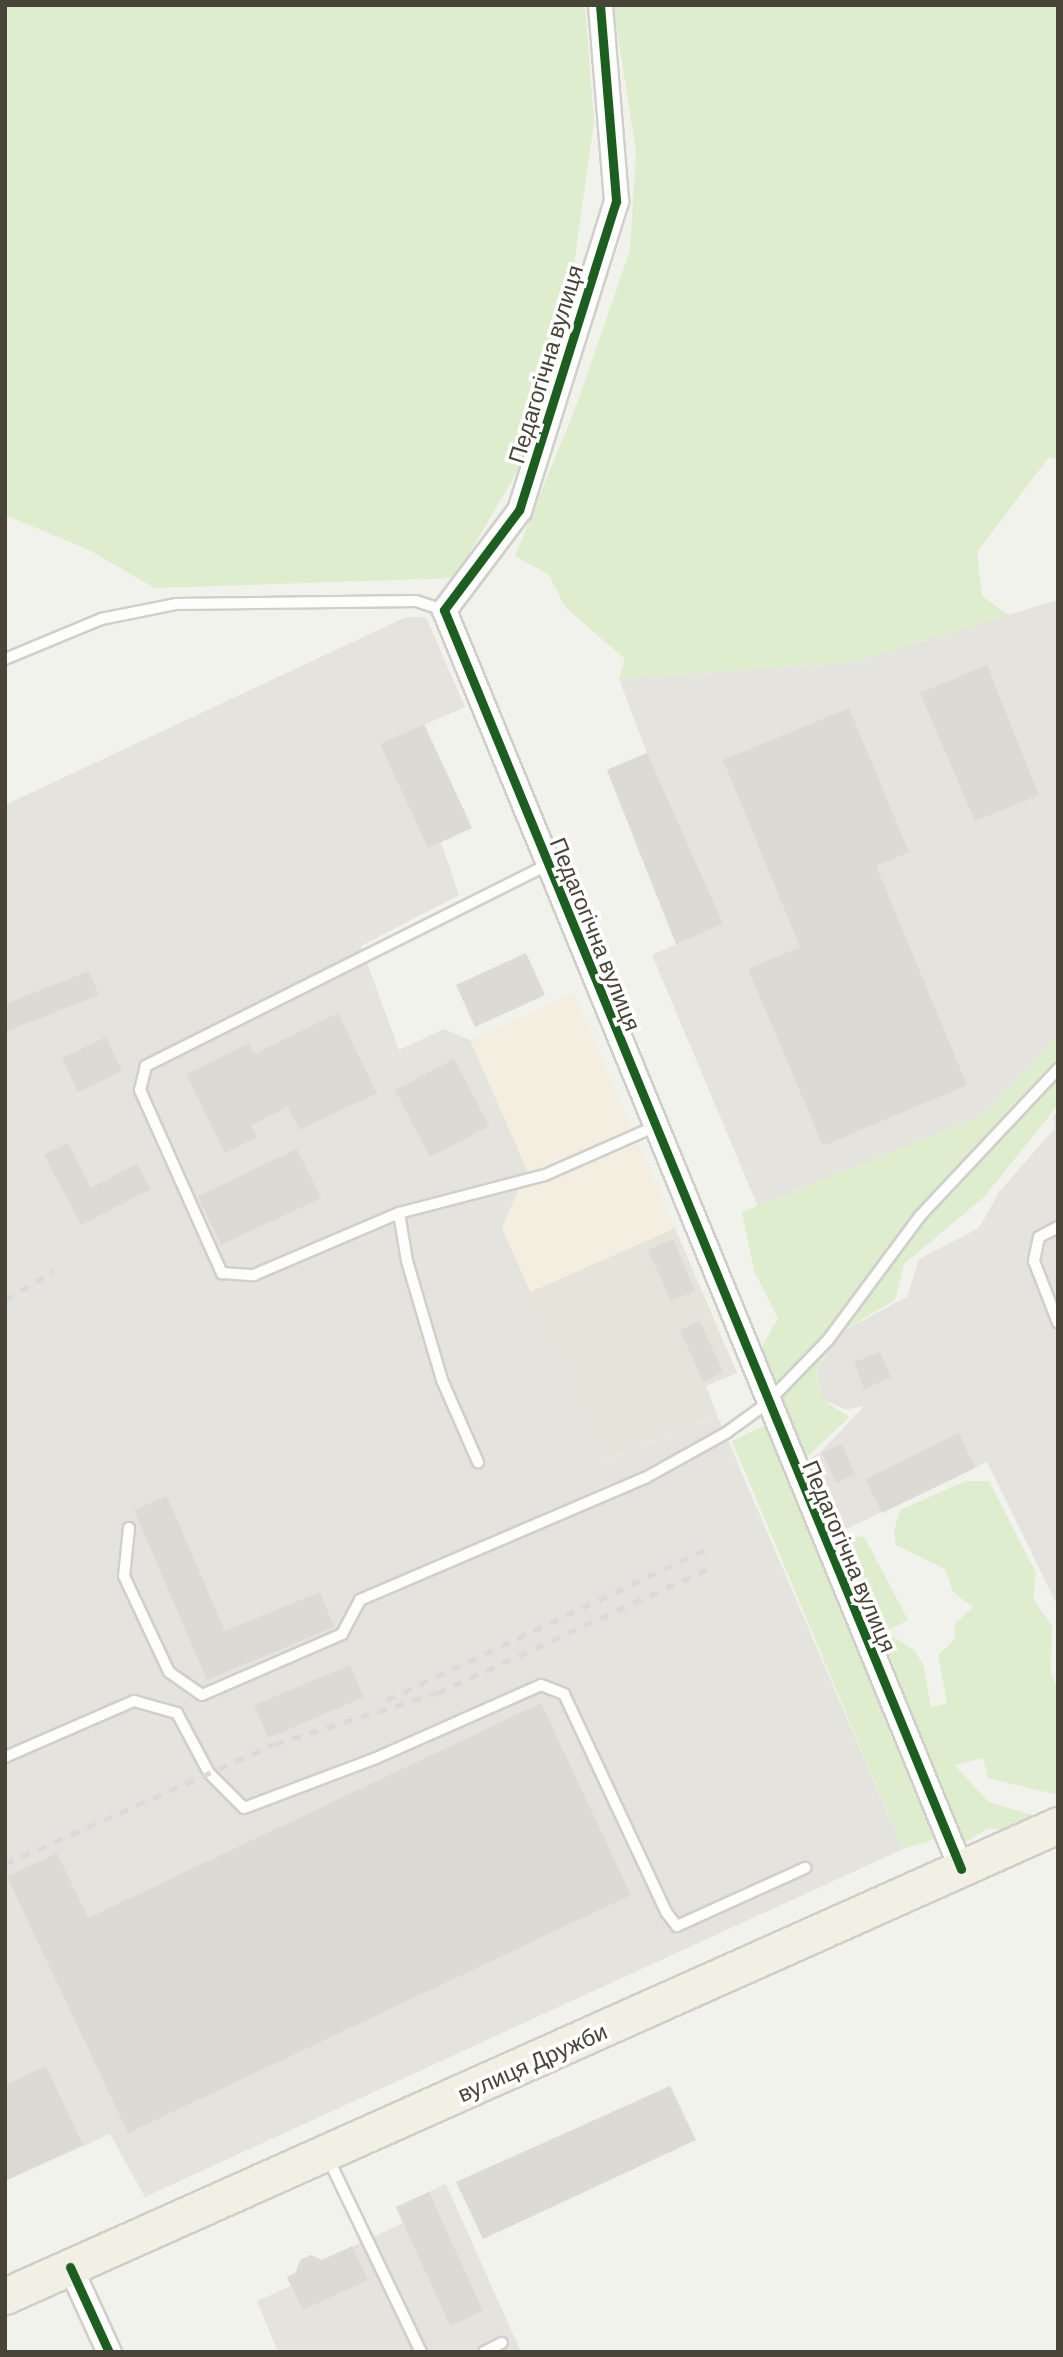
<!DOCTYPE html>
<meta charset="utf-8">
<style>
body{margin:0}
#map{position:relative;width:1063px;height:2357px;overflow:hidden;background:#f2f2ed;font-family:Barlow,sans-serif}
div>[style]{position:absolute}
.residential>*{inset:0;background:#e6e4da}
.commercial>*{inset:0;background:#f4eee0}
.industrial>*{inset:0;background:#e5e3de}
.green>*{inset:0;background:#ddedcd}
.building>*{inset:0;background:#dcdad5}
.roads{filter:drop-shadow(2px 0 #d0cfca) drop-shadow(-2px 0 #d0cfca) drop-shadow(0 2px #d0cfca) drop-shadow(0 -2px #d0cfca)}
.service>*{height:10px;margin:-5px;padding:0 5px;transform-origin:5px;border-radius:5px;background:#fdfdfc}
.minor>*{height:23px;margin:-11.5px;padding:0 11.5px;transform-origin:11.5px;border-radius:11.5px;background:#fdfdfc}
.primary>*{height:35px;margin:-17.5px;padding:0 17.5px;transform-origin:17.5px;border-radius:17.5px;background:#f2efe5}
.rail>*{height:5px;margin-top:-2.5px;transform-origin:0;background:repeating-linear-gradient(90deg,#dadad9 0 9px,transparent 0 18px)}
.cycleway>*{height:9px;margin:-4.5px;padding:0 4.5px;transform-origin:4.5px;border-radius:4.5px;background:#1b5e20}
span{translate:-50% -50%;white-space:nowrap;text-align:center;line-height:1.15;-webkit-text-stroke:7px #fff;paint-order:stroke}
.street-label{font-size:23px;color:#494438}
.frame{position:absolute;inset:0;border:7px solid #494438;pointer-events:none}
</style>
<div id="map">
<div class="residential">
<div style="clip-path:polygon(675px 1228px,737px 1373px,706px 1386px,717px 1415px,605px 1461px,528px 1293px)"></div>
</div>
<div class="commercial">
<div style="clip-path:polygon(574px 993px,675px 1228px,528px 1293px,502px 1228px,527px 1170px,470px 1040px)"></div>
</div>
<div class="industrial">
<div style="clip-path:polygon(1058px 600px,1058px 1035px,984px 1115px,759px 1209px,652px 955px,676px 944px,607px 770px,647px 753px,619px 679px,853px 662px)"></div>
<div style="clip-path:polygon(406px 617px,426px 617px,465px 707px,424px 725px,472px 828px,441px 842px,459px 895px,361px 946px,399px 1050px,444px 1029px,470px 1040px,527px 1170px,502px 1228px,605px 1461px,717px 1415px,903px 1849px,145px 2197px,110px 2134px,5px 2181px,5px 805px)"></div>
<div style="clip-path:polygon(1058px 1111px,1058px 1607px,987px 1462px,836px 1534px,806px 1460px,819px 1454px,865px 1405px,847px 1410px,823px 1400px,816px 1374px,837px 1334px,907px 1297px,919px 1259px,979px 1228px,999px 1192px,1055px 1128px,1053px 1116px)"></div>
<div style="clip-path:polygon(446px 2184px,521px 2352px,278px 2352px,257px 2301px,291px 2286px,287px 2277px,403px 2223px,396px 2207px)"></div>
</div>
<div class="green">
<div style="clip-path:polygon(5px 5px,585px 5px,594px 122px,564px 335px,525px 458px,455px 578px,155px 588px,89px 550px,5px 515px)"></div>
<div style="clip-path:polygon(613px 5px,1058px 5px,1058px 460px,1049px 457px,977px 552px,982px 596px,1009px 615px,853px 662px,619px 679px,625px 659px,565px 607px,549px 575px,515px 556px,577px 404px,630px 250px,636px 151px)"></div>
<div style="clip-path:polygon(1058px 1035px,1058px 1105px,984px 1197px,904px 1264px,895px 1300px,837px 1334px,816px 1374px,823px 1400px,849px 1417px,786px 1477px,938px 1838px,903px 1849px,732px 1441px,790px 1414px,761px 1349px,778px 1318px,754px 1271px,742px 1212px,984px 1115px)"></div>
<div style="clip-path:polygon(966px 1481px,989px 1481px,1036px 1573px,1033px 1598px,1052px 1626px,1051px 1673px,1058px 1691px,1058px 1795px,988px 1778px,983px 1758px,954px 1765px,989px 1802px,1032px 1815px,1007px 1830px,988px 1828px,961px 1845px,828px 1543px,864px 1536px,908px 1620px,885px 1632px,913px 1649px,923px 1664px,931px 1707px,947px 1703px,938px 1655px,955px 1639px,955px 1624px,973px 1607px,953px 1592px,945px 1569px,896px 1545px,894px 1531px,900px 1510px)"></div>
</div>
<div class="building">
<div style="clip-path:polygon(987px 665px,1039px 795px,975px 821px,920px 693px)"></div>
<div style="clip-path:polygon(849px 708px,909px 852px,876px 866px,967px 1085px,823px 1146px,748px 969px,800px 947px,723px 760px)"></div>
<div style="clip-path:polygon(424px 724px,472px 828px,428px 848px,380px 744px)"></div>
<div style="clip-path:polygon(647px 753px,723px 924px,676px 944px,607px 770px)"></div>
<div style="clip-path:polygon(526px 953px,545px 995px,475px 1027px,456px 985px)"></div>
<div style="clip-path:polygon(89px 971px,99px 995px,5px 1032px,5px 1004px)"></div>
<div style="clip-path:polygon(338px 1013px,377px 1093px,300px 1130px,288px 1107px,251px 1125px,257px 1137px,225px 1153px,186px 1074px,249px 1043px,254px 1054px)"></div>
<div style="clip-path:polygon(106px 1037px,122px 1071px,78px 1092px,62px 1058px)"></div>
<div style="clip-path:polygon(454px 1059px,489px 1126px,430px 1157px,395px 1090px)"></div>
<div style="clip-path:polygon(68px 1143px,91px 1188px,137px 1164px,151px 1189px,81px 1225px,44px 1155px)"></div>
<div style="clip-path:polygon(297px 1149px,321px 1198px,221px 1245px,198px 1196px)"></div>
<div style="clip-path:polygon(673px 1239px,695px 1291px,671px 1301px,648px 1250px)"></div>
<div style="clip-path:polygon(700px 1321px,723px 1372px,703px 1382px,680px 1330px)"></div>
<div style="clip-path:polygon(880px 1352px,891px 1378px,864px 1389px,854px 1362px)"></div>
<div style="clip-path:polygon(959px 1433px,975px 1468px,882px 1513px,865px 1479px)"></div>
<div style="clip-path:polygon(842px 1444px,855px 1474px,836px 1483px,822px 1453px)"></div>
<div style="clip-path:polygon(167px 1496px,225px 1631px,320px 1592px,334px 1627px,207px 1680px,134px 1510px)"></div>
<div style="clip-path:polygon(350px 1665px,364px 1697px,268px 1738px,254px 1705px)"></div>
<div style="clip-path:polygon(541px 1703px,631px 1895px,128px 2133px,7px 1877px,57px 1853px,88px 1918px)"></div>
<div style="clip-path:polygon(46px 2066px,83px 2145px,5px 2181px,5px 2085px)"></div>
<div style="clip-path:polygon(670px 2086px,696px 2140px,483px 2239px,456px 2182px)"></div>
<div style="clip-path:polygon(429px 2192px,483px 2311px,450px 2326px,396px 2207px)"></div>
<div style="clip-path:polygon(352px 2246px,368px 2280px,303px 2310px,287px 2277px,296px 2272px,300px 2260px,311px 2255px,322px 2260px)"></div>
</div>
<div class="roads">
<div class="service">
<div style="left:5px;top:659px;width:104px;rotate:-22.6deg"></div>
<div style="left:101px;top:619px;width:76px;rotate:-11.3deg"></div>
<div style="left:176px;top:604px;width:240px;rotate:-0.7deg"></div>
<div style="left:416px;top:601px;width:29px;rotate:18deg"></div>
<div style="left:547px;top:865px;width:449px;rotate:153.4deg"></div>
<div style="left:146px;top:1066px;width:25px;rotate:104deg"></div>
<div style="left:140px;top:1090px;width:201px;rotate:65.9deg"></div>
<div style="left:222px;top:1273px;width:32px;rotate:4deg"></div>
<div style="left:254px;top:1275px;width:158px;rotate:-23.2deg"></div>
<div style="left:399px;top:1213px;width:151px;rotate:-14.6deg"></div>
<div style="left:545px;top:1175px;width:119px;rotate:-23.8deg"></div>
<div style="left:399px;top:1213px;width:49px;rotate:80.5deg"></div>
<div style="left:407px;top:1261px;width:124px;rotate:73.6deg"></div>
<div style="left:442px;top:1380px;width:90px;rotate:66.3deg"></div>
<div style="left:1058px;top:1227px;width:21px;rotate:152deg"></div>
<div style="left:1039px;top:1237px;width:25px;rotate:102deg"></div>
<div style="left:1034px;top:1261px;width:66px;rotate:68.8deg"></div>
<div style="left:129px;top:1528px;width:48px;rotate:95.9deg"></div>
<div style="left:124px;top:1576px;width:106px;rotate:64.9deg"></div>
<div style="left:169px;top:1672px;width:40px;rotate:34.9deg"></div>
<div style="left:202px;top:1695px;width:153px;rotate:-23.5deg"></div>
<div style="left:342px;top:1634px;width:38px;rotate:-62deg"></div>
<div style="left:360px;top:1600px;width:310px;rotate:-23.2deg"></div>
<div style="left:645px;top:1478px;width:93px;rotate:-29.1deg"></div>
<div style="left:726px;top:1433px;width:49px;rotate:-35.9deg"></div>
<div style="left:766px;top:1404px;width:89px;rotate:-45.9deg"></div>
<div style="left:828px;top:1340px;width:154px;rotate:-53.4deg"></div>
<div style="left:920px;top:1216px;width:202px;rotate:-46.8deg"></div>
<div style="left:5px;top:1757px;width:141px;rotate:-23.5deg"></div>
<div style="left:134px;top:1701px;width:45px;rotate:15.6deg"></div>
<div style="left:177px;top:1713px;width:68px;rotate:61.9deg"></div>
<div style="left:209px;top:1773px;width:49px;rotate:45deg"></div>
<div style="left:244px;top:1808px;width:139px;rotate:-20.7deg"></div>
<div style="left:374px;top:1759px;width:183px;rotate:-23.9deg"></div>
<div style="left:541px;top:1685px;width:25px;rotate:21deg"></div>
<div style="left:564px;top:1694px;width:241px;rotate:64.9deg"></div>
<div style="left:666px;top:1912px;width:18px;rotate:52deg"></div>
<div style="left:677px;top:1926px;width:141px;rotate:-24.4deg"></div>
<div style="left:327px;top:2156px;width:217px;rotate:64.4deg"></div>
<div style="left:484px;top:2352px;width:20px;rotate:-27deg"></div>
</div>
<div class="minor">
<div style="left:600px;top:5px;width:197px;rotate:85.3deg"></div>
<div style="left:616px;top:201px;width:324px;rotate:107.4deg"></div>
<div style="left:519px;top:510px;width:125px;rotate:126.9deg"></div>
<div style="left:444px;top:610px;width:1361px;rotate:67.67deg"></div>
<div style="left:70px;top:2267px;width:94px;rotate:65.4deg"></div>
</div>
<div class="primary">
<div style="left:5px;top:2296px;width:1154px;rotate:-24.1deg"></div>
</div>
</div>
<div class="rail">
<div style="left:5px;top:1300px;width:57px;rotate:-30.6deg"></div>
<div style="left:387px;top:1700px;width:351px;rotate:-25.3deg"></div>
<div style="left:5px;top:1864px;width:295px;rotate:-24deg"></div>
<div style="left:275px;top:1744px;width:170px;rotate:-17.5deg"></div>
<div style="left:437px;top:1693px;width:306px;rotate:-24.6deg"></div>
</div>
<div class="cycleway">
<div style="left:600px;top:5px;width:197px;rotate:85.3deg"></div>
<div style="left:616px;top:201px;width:324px;rotate:107.4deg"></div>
<div style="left:519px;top:510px;width:125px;rotate:126.9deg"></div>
<div style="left:444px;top:610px;width:1361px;rotate:67.67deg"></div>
<div style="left:70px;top:2267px;width:94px;rotate:65.4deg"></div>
</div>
<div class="street-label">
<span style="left:545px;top:364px;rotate:-73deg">Педагогічна вулиця</span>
<span style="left:596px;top:934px;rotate:68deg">Педагогічна вулиця</span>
<span style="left:850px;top:1556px;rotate:67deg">Педагогічна вулиця</span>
<span style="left:532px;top:2062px;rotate:-24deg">вулиця Дружби</span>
</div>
<div class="frame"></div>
</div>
